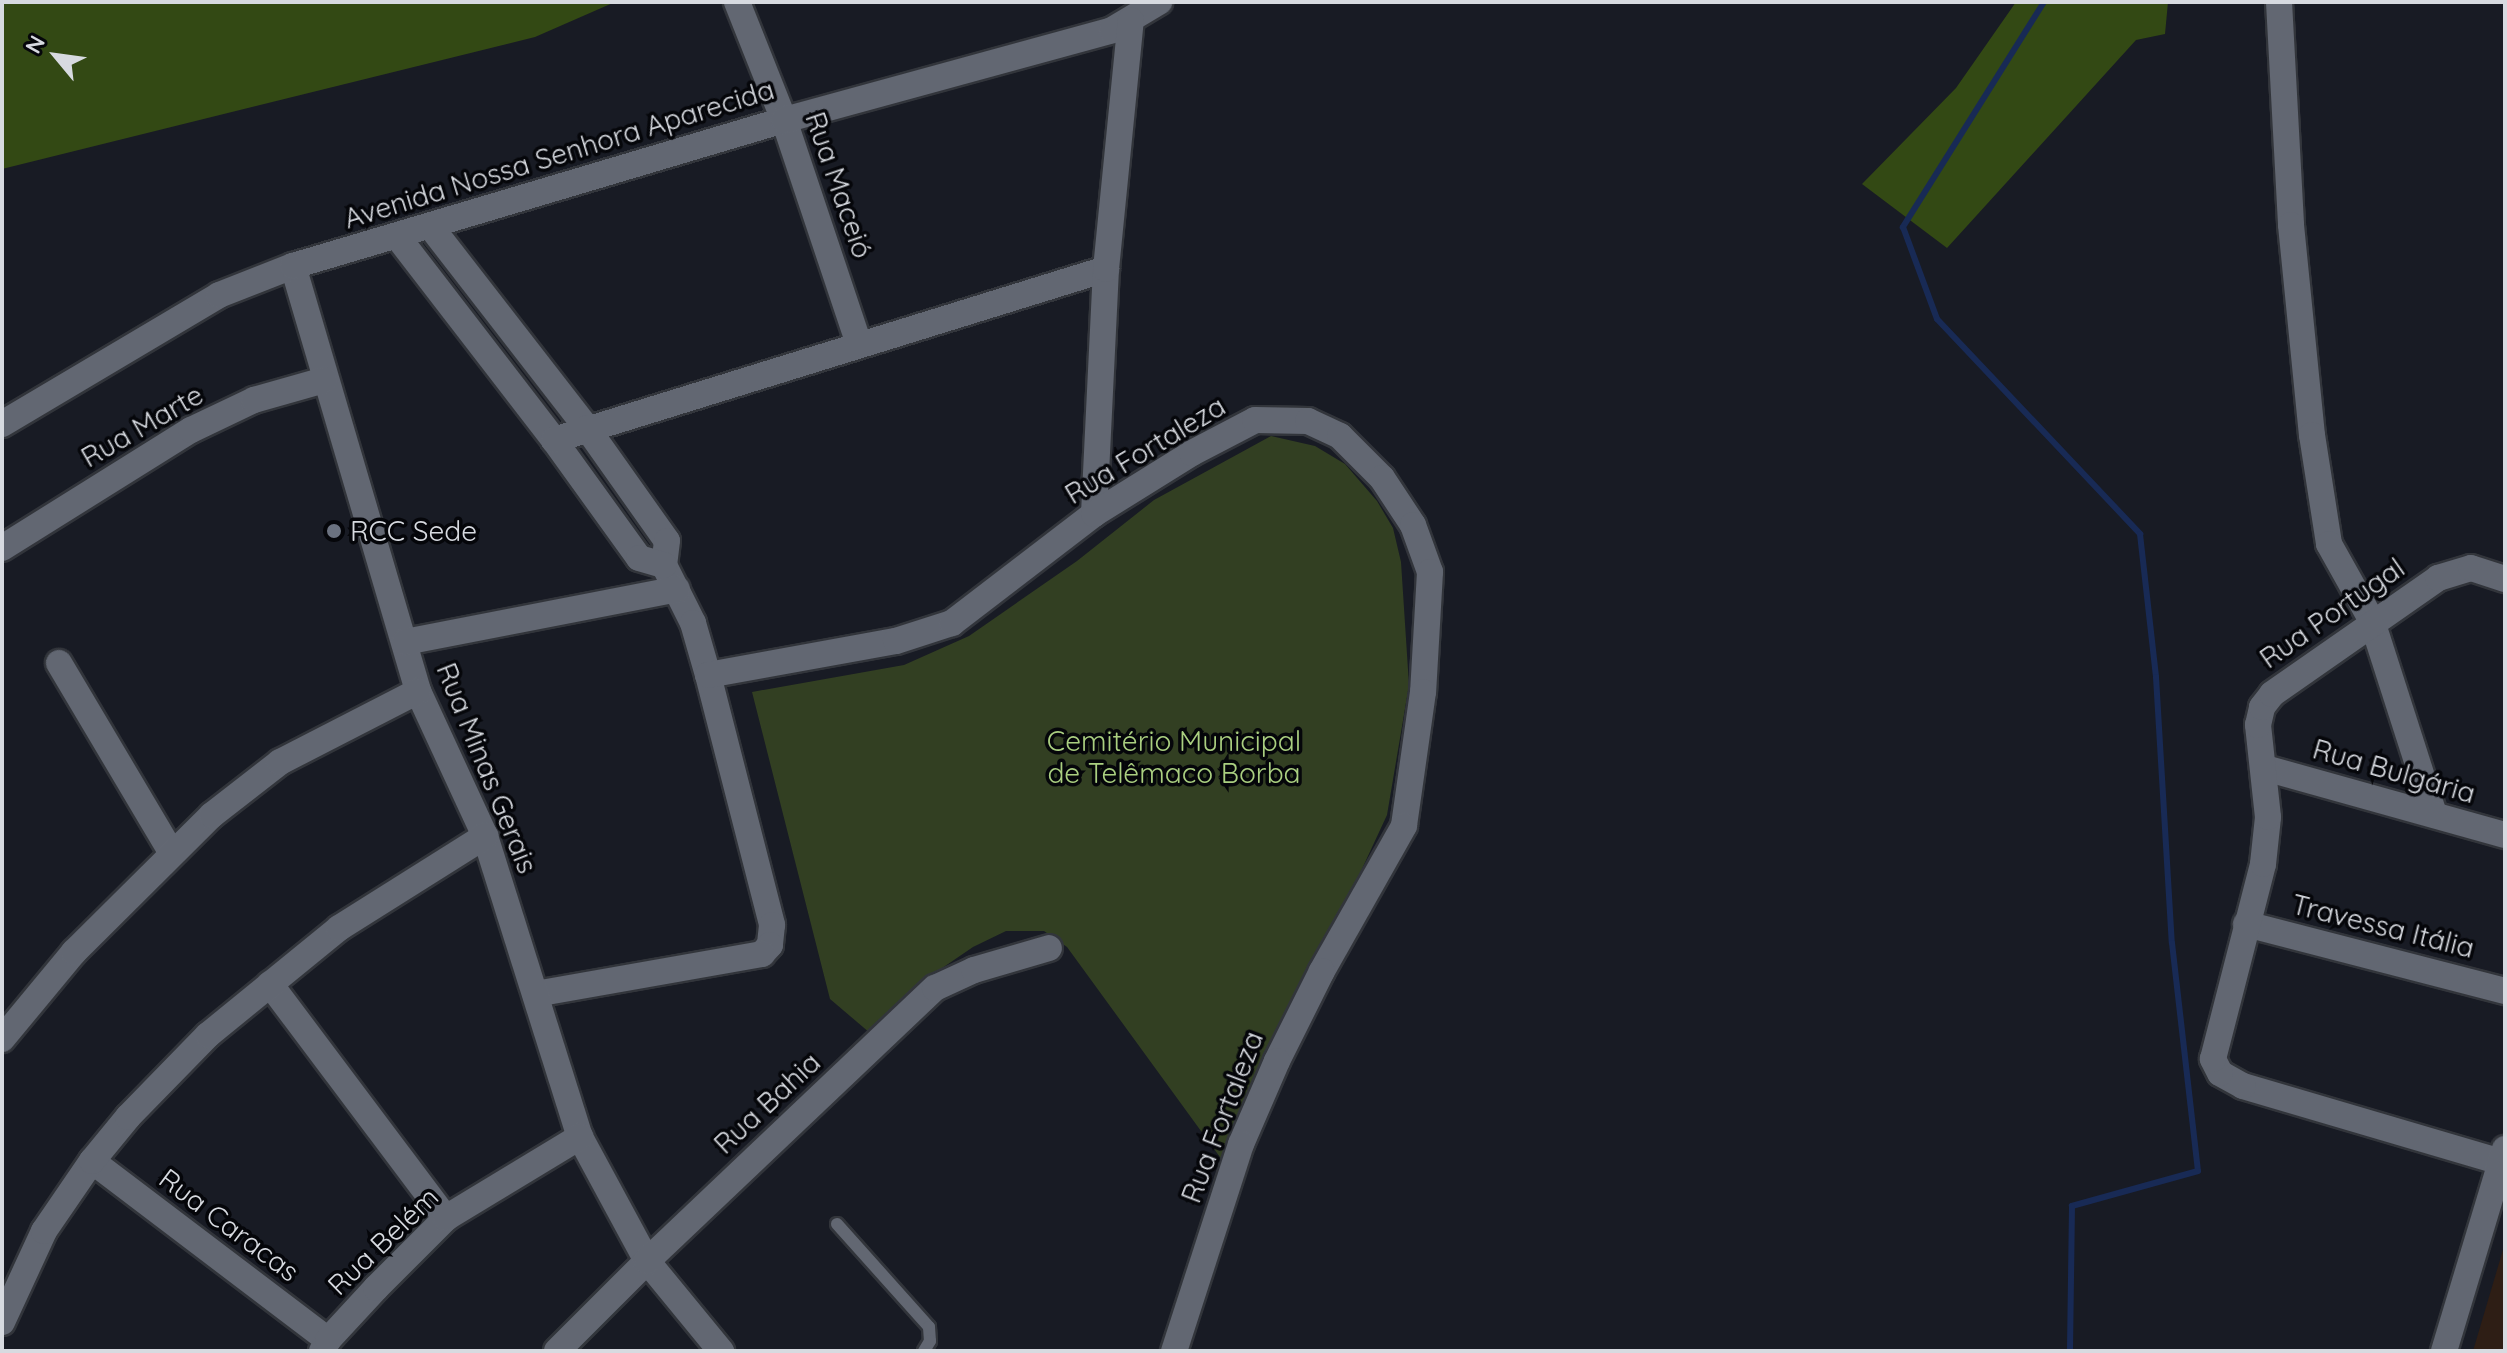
<!DOCTYPE html>
<meta charset="utf-8">
<style>
body{margin:0}
#map{position:relative;width:2507px;height:1353px;overflow:hidden;background:#181b24;font-family:Quicksand,sans-serif}
div>[style]{position:absolute}
.education>*{inset:0;background:#2e1e15}
.green>*{inset:0;background:#323f22}
.forest>*{inset:0;background:#334914}
.stream>*{height:6px;margin:-3px;padding:0 3px;transform-origin:3px;border-radius:3px;background:#182a55}
.roads{filter:drop-shadow(2px 0 #32353b) drop-shadow(-2px 0 #32353b) drop-shadow(0 2px #32353b) drop-shadow(0 -2px #32353b)}
.service>*{height:12px;margin:-6px;padding:0 6px;transform-origin:6px;border-radius:6px;background:#626772}
.minor>*{height:26px;margin:-13px;padding:0 13px;transform-origin:13px;border-radius:13px;background:#626772}
.dots>*{width:22px;height:22px;translate:-50% -50%;box-sizing:border-box;border:4px solid #05060a;border-radius:50%}
span{translate:-50% -50%;white-space:nowrap;text-align:center;line-height:1.15;-webkit-text-stroke:7px #05060a;paint-order:stroke}
.street-label{font-size:28px;color:#d7dae0}
.poi-label{font-size:28px;color:#d7dae0}
.left{translate:0 -50%;text-align:left}
.park-label{font-size:28px;color:#aacf80}
.frame{position:absolute;inset:0;border:4px solid #d7dae0;pointer-events:none}
.north{position:absolute;left:16px;top:16px;width:80px;height:80px;-webkit-text-stroke:6px #05060a;paint-order:stroke;rotate:299deg;font-size:22px;font-weight:700;line-height:32px;text-align:center;color:#d7dae0}
.north::after{content:'';display:block;margin:auto;width:28px;height:36px;background:#d7dae0;clip-path:polygon(50% 0,100% 100%,50% 72%,0 100%)}
</style>
<div id="map">
<div class="education">
<div style="clip-path:polygon(2505px 1243px,2505px 1351px,2473px 1351px)"></div>
</div>
<div class="green">
<div style="clip-path:polygon(1271px 436px,1315px 446px,1345px 464px,1377px 501px,1393px 528px,1401px 562px,1409px 685px,1387px 815px,1225px 1164px,1067px 947px,1044px 931px,1006px 931px,973px 947px,932px 975px,870px 1033px,830px 999px,752px 692px,904px 665px,969px 636px,1077px 561px,1154px 500px)"></div>
</div>
<div class="forest">
<div style="clip-path:polygon(2px 2px,615px 2px,535px 37px,2px 169px)"></div>
<div style="clip-path:polygon(2016px 2px,2168px 2px,2165px 34px,2136px 40px,1947px 248px,1862px 184px,1956px 88px)"></div>
</div>
<div class="stream">
<div style="left:2044px;top:2px;width:266px;rotate:122.1deg"></div>
<div style="left:1903px;top:227px;width:98px;rotate:69.7deg"></div>
<div style="left:1937px;top:319px;width:296px;rotate:46.6deg"></div>
<div style="left:2140px;top:534px;width:144px;rotate:83.6deg"></div>
<div style="left:2156px;top:677px;width:266px;rotate:86.6deg"></div>
<div style="left:2172px;top:943px;width:229px;rotate:83.5deg"></div>
<div style="left:2198px;top:1171px;width:131px;rotate:164.5deg"></div>
<div style="left:2072px;top:1206px;width:145px;rotate:90.8deg"></div>
</div>
<div class="roads">
<div class="service">
<div style="left:837px;top:1224px;width:138px;rotate:48.2deg"></div>
<div style="left:929px;top:1327px;width:14px;rotate:86deg"></div>
<div style="left:930px;top:1341px;width:12px;rotate:121deg"></div>
</div>
<div class="minor">
<div style="left:737px;top:2px;width:127px;rotate:68.3deg"></div>
<div style="left:784px;top:120px;width:236px;rotate:71.5deg"></div>
<div style="left:2279px;top:2px;width:223px;rotate:86.9deg"></div>
<div style="left:2291px;top:225px;width:211px;rotate:84.3deg"></div>
<div style="left:2312px;top:435px;width:110px;rotate:81.1deg"></div>
<div style="left:2329px;top:544px;width:88px;rotate:60.8deg"></div>
<div style="left:2372px;top:621px;width:203px;rotate:72.2deg"></div>
<div style="left:431px;top:227px;width:254px;rotate:52.2deg"></div>
<div style="left:587px;top:428px;width:138px;rotate:54.7deg"></div>
<div style="left:667px;top:541px;width:24px;rotate:97deg"></div>
<div style="left:664px;top:565px;width:65px;rotate:63.4deg"></div>
<div style="left:693px;top:623px;width:54px;rotate:73.9deg"></div>
<div style="left:708px;top:675px;width:258px;rotate:75.6deg"></div>
<div style="left:772px;top:925px;width:20px;rotate:96deg"></div>
<div style="left:770px;top:945px;width:12px;rotate:132deg"></div>
<div style="left:762px;top:954px;width:230px;rotate:170deg"></div>
<div style="left:397px;top:236px;width:257px;rotate:52.4deg"></div>
<div style="left:554px;top:440px;width:145px;rotate:54.2deg"></div>
<div style="left:639px;top:558px;width:26px;rotate:16deg"></div>
<div style="left:293px;top:266px;width:443px;rotate:73.6deg"></div>
<div style="left:418px;top:691px;width:160px;rotate:65.2deg"></div>
<div style="left:485px;top:836px;width:316px;rotate:72.5deg"></div>
<div style="left:580px;top:1137px;width:141px;rotate:61.6deg"></div>
<div style="left:647px;top:1261px;width:117px;rotate:50.6deg"></div>
<div style="left:2px;top:424px;width:252px;rotate:-30.7deg"></div>
<div style="left:219px;top:295px;width:79px;rotate:-21.4deg"></div>
<div style="left:293px;top:266px;width:512px;rotate:-16.56deg"></div>
<div style="left:784px;top:120px;width:340px;rotate:-15.3deg"></div>
<div style="left:1112px;top:30px;width:55px;rotate:-30.8deg"></div>
<div style="left:554px;top:440px;width:578px;rotate:-17.21deg"></div>
<div style="left:1094px;top:514px;width:245px;rotate:-87.2deg"></div>
<div style="left:1106px;top:269px;width:250px;rotate:-84.3deg"></div>
<div style="left:2px;top:548px;width:223px;rotate:-32deg"></div>
<div style="left:191px;top:430px;width:70px;rotate:-25.5deg"></div>
<div style="left:254px;top:400px;width:73px;rotate:-15.9deg"></div>
<div style="left:405px;top:642px;width:277px;rotate:-11deg"></div>
<div style="left:59px;top:663px;width:220px;rotate:59.3deg"></div>
<div style="left:708px;top:675px;width:191px;rotate:-10.3deg"></div>
<div style="left:896px;top:641px;width:59px;rotate:-17.8deg"></div>
<div style="left:952px;top:623px;width:179px;rotate:-37.5deg"></div>
<div style="left:1094px;top:514px;width:115px;rotate:-31.9deg"></div>
<div style="left:1192px;top:453px;width:71px;rotate:-27.6deg"></div>
<div style="left:1255px;top:420px;width:53px;rotate:1.1deg"></div>
<div style="left:1308px;top:421px;width:35px;rotate:25deg"></div>
<div style="left:1340px;top:436px;width:59px;rotate:45deg"></div>
<div style="left:1382px;top:478px;width:56px;rotate:56.6deg"></div>
<div style="left:1413px;top:525px;width:50px;rotate:70.1deg"></div>
<div style="left:1430px;top:572px;width:120px;rotate:93.3deg"></div>
<div style="left:1423px;top:692px;width:135px;rotate:98.1deg"></div>
<div style="left:1404px;top:826px;width:167px;rotate:119.5deg"></div>
<div style="left:1322px;top:971px;width:101px;rotate:116.6deg"></div>
<div style="left:1277px;top:1061px;width:90px;rotate:113.4deg"></div>
<div style="left:1241px;top:1144px;width:218px;rotate:107.9deg"></div>
<div style="left:2265px;top:768px;width:249px;rotate:15.6deg"></div>
<div style="left:2246px;top:924px;width:268px;rotate:14.5deg"></div>
<div style="left:270px;top:984px;width:293px;rotate:53.1deg"></div>
<div style="left:2px;top:1039px;width:113px;rotate:-50.4deg"></div>
<div style="left:74px;top:952px;width:194px;rotate:-44.8deg"></div>
<div style="left:212px;top:815px;width:86px;rotate:-37.9deg"></div>
<div style="left:280px;top:762px;width:155px;rotate:-27.2deg"></div>
<div style="left:92px;top:1161px;width:296px;rotate:37.2deg"></div>
<div style="left:2501px;top:1162px;width:269px;rotate:-163.6deg"></div>
<div style="left:2243px;top:1086px;width:26px;rotate:-151deg"></div>
<div style="left:2220px;top:1073px;width:16px;rotate:-117deg"></div>
<div style="left:2213px;top:1059px;width:201px;rotate:-75.6deg"></div>
<div style="left:2263px;top:864px;width:47px;rotate:-83.9deg"></div>
<div style="left:2268px;top:817px;width:93px;rotate:-96.2deg"></div>
<div style="left:2258px;top:725px;width:18px;rotate:-77deg"></div>
<div style="left:2262px;top:707px;width:16px;rotate:-52deg"></div>
<div style="left:2272px;top:694px;width:203px;rotate:-34.9deg"></div>
<div style="left:2438px;top:578px;width:34px;rotate:-17deg"></div>
<div style="left:2471px;top:568px;width:36px;rotate:18deg"></div>
<div style="left:2px;top:1322px;width:100px;rotate:-65.2deg"></div>
<div style="left:44px;top:1231px;width:85px;rotate:-55.6deg"></div>
<div style="left:92px;top:1161px;width:57px;rotate:-50.7deg"></div>
<div style="left:128px;top:1117px;width:115px;rotate:-45.7deg"></div>
<div style="left:208px;top:1035px;width:169px;rotate:-39.2deg"></div>
<div style="left:339px;top:928px;width:173px;rotate:-32.2deg"></div>
<div style="left:322px;top:1351px;width:13px;rotate:-61deg"></div>
<div style="left:328px;top:1340px;width:71px;rotate:-47.3deg"></div>
<div style="left:376px;top:1288px;width:99px;rotate:-45deg"></div>
<div style="left:446px;top:1218px;width:157px;rotate:-31.2deg"></div>
<div style="left:557px;top:1351px;width:127px;rotate:-45deg"></div>
<div style="left:647px;top:1261px;width:397px;rotate:-43.5deg"></div>
<div style="left:935px;top:988px;width:43px;rotate:-24.8deg"></div>
<div style="left:974px;top:970px;width:78px;rotate:-16.3deg"></div>
<div style="left:2444px;top:1351px;width:211px;rotate:-73.2deg"></div>
</div>
</div>
<div class="dots">
<div style="left:334px;top:531px;background:#6b7280"></div>
</div>
<div class="street-label">
<span style="left:559px;top:154px;rotate:-17deg">Avenida Nossa Senhora Aparecida</span>
<span style="left:839px;top:185px;rotate:71deg">Rua Maceió</span>
<span style="left:142px;top:426px;rotate:-30deg">Rua Marte</span>
<span style="left:1145px;top:450px;rotate:-31deg">Rua Fortaleza</span>
<span style="left:2332px;top:613px;rotate:-35deg">Rua Portugal</span>
<span style="left:487px;top:768px;rotate:68deg">Rua Minas Gerais</span>
<span style="left:2394px;top:771px;rotate:16deg">Rua Bulgária</span>
<span style="left:2383px;top:926px;rotate:14deg">Travessa Itália</span>
<span style="left:767px;top:1103px;rotate:-43deg">Rua Bahia</span>
<span style="left:1222px;top:1117px;rotate:-69deg">Rua Fortaleza</span>
<span style="left:229px;top:1225px;rotate:37deg">Rua Caracas</span>
<span style="left:383px;top:1241px;rotate:-44deg">Rua Belém</span>
</div>
<div class="poi-label">
<span class="left" style="left:350px;top:531px">RCC Sede</span>
</div>
<div class="park-label">
<span style="left:1174px;top:757px">Cemitério Municipal<br>de Telêmaco Borba</span>
</div>
<div class="frame"></div>
<div class="north">N</div>
</div>
